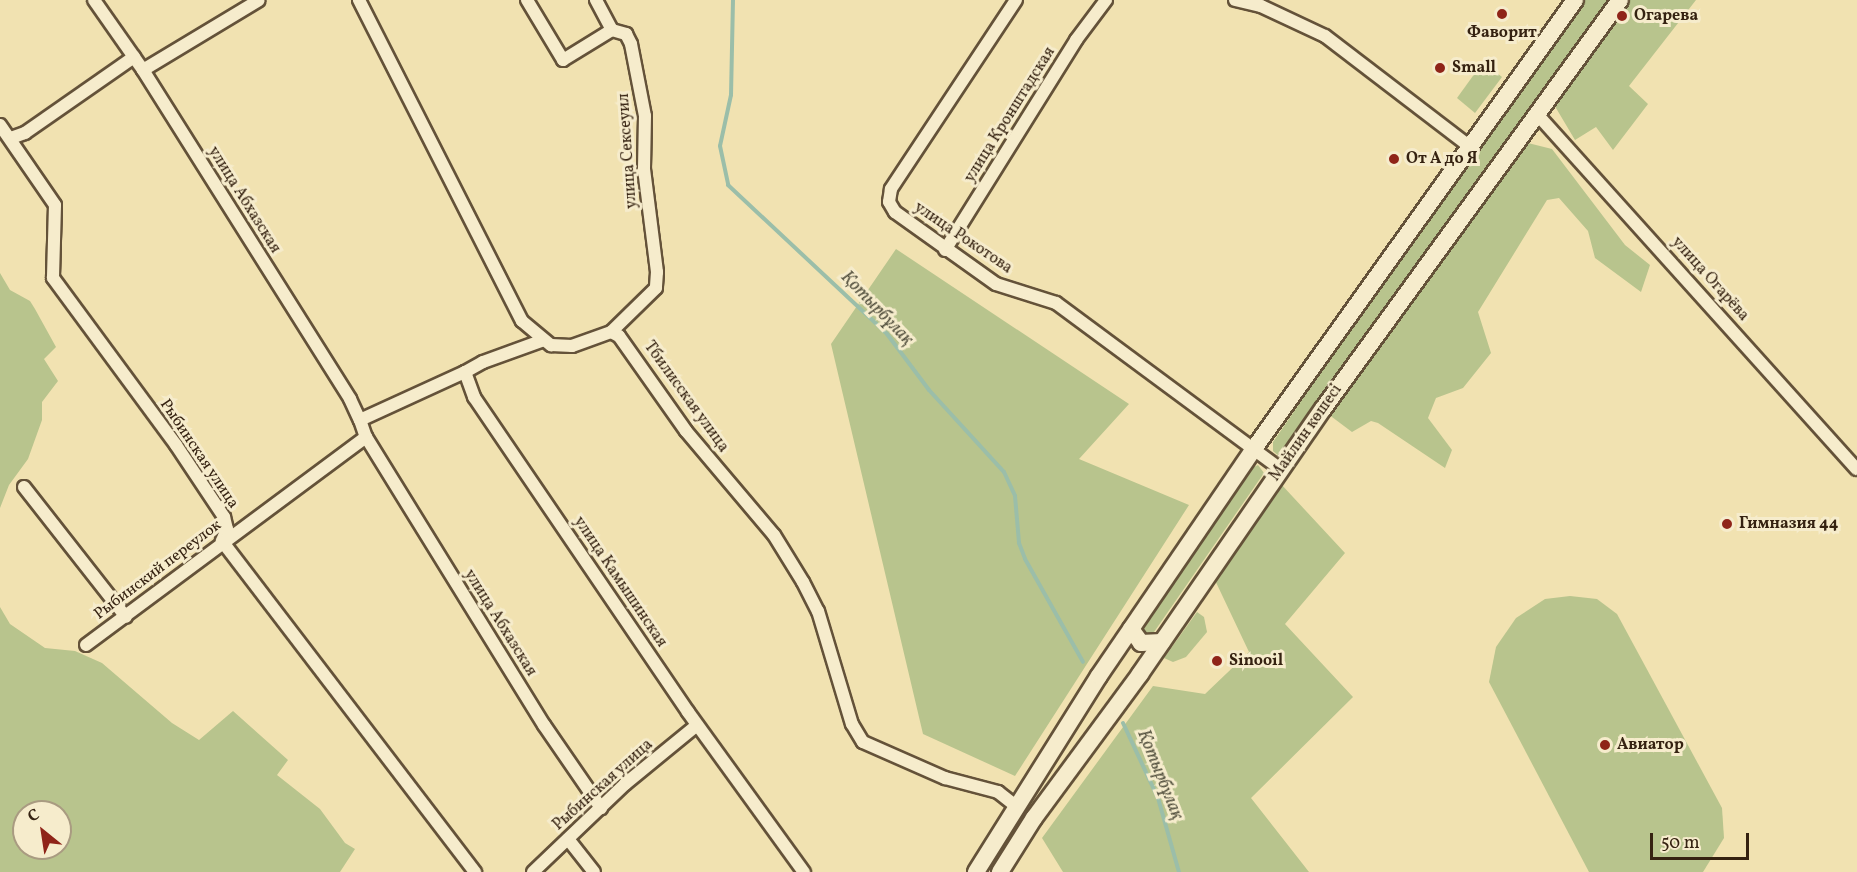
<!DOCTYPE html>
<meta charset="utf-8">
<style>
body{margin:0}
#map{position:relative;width:1857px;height:872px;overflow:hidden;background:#f1e2b1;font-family:Vollkorn,serif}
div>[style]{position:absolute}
.green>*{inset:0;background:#b8c48d}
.stream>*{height:4px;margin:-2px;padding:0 2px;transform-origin:2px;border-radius:2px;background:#9bbea9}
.roads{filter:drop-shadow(2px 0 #645239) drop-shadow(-2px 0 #645239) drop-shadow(0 2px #645239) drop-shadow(0 -2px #645239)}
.street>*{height:12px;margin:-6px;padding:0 6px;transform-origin:6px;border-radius:6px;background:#f6eccc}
.secondary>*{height:16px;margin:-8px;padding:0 8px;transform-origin:8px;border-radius:8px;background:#f6eccc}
.dots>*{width:16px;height:16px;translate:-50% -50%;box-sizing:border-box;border:3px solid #f6eccc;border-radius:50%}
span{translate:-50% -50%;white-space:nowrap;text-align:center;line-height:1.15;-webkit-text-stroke:6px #f6eccc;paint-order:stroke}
.poi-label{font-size:16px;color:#352211;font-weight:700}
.left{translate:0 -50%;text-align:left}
.street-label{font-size:16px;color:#352211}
.water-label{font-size:18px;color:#54513f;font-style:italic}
.north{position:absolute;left:12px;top:800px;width:60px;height:60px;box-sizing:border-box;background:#f6eccc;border:2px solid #a99b81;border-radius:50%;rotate:330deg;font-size:16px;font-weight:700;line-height:24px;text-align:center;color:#352211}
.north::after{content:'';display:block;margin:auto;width:21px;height:27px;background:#8f2418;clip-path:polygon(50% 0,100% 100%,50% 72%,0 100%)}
.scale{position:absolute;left:1650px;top:833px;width:99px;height:27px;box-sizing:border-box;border:3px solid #352211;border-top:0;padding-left:8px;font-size:18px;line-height:21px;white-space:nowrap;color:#352211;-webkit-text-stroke:4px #f6eccc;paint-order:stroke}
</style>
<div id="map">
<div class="green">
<div style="clip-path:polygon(1582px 0,1612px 0,1289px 451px,1280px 457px,1273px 451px,1273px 442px,1496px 117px)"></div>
<div style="clip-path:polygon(1630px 0,1696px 0,1629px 86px,1648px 104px,1613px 150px,1596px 127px,1575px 140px,1553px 103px)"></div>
<div style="clip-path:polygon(1483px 62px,1502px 77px,1475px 113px,1457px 98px)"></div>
<div style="clip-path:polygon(1528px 143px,1552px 149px,1625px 245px,1650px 265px,1641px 292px,1595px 258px,1588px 231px,1559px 198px,1547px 200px,1478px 312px,1491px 353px,1463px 388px,1436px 398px,1428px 418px,1452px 450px,1445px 468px,1378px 423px,1371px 421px,1352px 432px,1328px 414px)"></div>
<div style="clip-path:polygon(896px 249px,1129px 404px,1079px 459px,1189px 505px,1015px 776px,923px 734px,831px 344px)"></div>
<div style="clip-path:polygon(0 273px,10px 290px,30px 301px,35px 309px,56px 347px,44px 359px,58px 381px,42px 402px,42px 420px,28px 459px,9px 485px,0 508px)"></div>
<div style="clip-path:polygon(1258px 465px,1264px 473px,1152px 635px,1146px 634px,1143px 630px,1248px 470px)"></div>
<div style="clip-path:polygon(1280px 483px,1345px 553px,1285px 624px,1353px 697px,1251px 798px,1309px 872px,1063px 872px,1042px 838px,1153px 686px,1205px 694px,1249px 652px,1213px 576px)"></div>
<div style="clip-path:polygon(1570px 596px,1597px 599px,1617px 614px,1722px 808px,1724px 838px,1703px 872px,1589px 872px,1489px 682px,1496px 647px,1516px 618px,1545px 599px)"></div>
<div style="clip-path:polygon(evenodd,0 607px,10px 624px,45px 648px,75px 651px,102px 663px,172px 723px,199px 740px,233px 711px,288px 760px,277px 775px,320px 809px,345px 843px,355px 849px,340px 872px,0 872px,0 607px,24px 812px,60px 812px,60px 848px,24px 848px,24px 812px)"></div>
<div style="clip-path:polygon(1197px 612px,1204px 617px,1207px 632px,1186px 657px,1173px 662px,1164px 658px)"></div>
</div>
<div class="stream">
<div style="left:733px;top:0;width:95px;rotate:91.2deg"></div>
<div style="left:731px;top:95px;width:52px;rotate:102.2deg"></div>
<div style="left:720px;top:146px;width:40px;rotate:78deg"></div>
<div style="left:728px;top:185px;width:218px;rotate:43.1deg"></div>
<div style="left:887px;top:334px;width:70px;rotate:53.1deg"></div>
<div style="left:929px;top:390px;width:111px;rotate:47.6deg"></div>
<div style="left:1004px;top:472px;width:26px;rotate:65deg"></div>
<div style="left:1015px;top:496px;width:47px;rotate:85.1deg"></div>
<div style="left:1019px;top:543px;width:17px;rotate:69deg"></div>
<div style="left:1025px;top:559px;width:118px;rotate:60.6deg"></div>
<div style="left:1123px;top:723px;width:83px;rotate:65deg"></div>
<div style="left:1158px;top:798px;width:77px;rotate:74.2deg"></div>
</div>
<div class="roads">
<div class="street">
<div style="left:94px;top:0;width:85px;rotate:55deg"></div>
<div style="left:143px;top:70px;width:389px;rotate:57.8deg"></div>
<div style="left:350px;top:399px;width:23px;rotate:65deg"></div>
<div style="left:360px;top:420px;width:115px;rotate:-24.6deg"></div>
<div style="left:359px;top:0;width:360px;rotate:63.1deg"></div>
<div style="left:522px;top:321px;width:38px;rotate:40deg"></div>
<div style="left:551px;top:345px;width:21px;rotate:3deg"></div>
<div style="left:572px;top:346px;width:41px;rotate:-19.7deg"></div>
<div style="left:611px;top:332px;width:9px;rotate:27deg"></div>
<div style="left:619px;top:336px;width:116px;rotate:54.8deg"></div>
<div style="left:686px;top:431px;width:136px;rotate:49.8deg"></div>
<div style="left:774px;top:535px;width:55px;rotate:58.3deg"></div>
<div style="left:803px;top:582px;width:33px;rotate:63deg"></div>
<div style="left:818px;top:611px;width:118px;rotate:73.3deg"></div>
<div style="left:852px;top:724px;width:21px;rotate:59deg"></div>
<div style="left:863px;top:742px;width:90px;rotate:23.7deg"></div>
<div style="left:945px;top:778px;width:55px;rotate:14.8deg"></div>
<div style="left:998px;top:792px;width:23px;rotate:38deg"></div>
<div style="left:527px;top:0;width:70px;rotate:59deg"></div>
<div style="left:563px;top:60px;width:57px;rotate:-31.5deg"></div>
<div style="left:596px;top:0;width:34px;rotate:62deg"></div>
<div style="left:612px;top:30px;width:15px;rotate:16deg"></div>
<div style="left:626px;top:34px;width:11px;rotate:63deg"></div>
<div style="left:631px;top:44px;width:73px;rotate:79deg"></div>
<div style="left:645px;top:116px;width:53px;rotate:91.1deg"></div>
<div style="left:644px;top:169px;width:104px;rotate:82.8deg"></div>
<div style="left:657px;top:272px;width:16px;rotate:94deg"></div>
<div style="left:656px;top:288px;width:63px;rotate:135.6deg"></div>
<div style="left:1016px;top:0;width:227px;rotate:123.5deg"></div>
<div style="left:891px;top:189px;width:13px;rotate:99deg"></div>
<div style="left:889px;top:202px;width:12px;rotate:59deg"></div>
<div style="left:895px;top:212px;width:124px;rotate:35.5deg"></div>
<div style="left:996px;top:284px;width:63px;rotate:17.6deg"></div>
<div style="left:1056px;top:303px;width:279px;rotate:36.5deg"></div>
<div style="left:1235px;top:0;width:27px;rotate:13deg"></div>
<div style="left:1261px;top:6px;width:71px;rotate:25.1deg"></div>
<div style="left:1325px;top:36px;width:181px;rotate:37.4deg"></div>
<div style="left:143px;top:70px;width:135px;rotate:-31.1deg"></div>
<div style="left:1536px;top:113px;width:479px;rotate:48deg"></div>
<div style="left:0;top:125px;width:97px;rotate:55.5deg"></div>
<div style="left:55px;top:205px;width:73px;rotate:91.6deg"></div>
<div style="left:53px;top:278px;width:207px;rotate:53.6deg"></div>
<div style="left:176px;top:445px;width:87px;rotate:56.3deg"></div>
<div style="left:224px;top:517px;width:12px;rotate:76deg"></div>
<div style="left:227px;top:529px;width:13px;rotate:113deg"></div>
<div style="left:222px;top:541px;width:417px;rotate:52.6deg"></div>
<div style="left:11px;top:138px;width:15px;rotate:-20deg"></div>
<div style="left:25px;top:133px;width:133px;rotate:-34.9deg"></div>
<div style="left:945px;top:250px;width:248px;rotate:-58deg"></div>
<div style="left:1076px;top:40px;width:50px;rotate:-53.1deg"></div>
<div style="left:541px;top:341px;width:62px;rotate:160.1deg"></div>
<div style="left:483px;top:362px;width:21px;rotate:151deg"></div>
<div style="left:465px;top:372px;width:27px;rotate:70deg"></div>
<div style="left:474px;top:397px;width:381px;rotate:55.8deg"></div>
<div style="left:688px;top:712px;width:198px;rotate:54.1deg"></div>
<div style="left:360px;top:420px;width:18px;rotate:71deg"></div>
<div style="left:366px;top:437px;width:339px;rotate:58.3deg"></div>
<div style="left:544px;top:725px;width:101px;rotate:55.5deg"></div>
<div style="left:24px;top:487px;width:165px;rotate:51.9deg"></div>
<div style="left:86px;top:645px;width:349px;rotate:-36.6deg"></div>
<div style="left:568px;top:839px;width:42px;rotate:51.8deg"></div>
<div style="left:533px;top:872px;width:127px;rotate:-43.7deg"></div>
<div style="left:625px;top:784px;width:93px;rotate:-39.3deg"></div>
</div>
<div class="secondary">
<div style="left:1131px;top:629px;width:17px;rotate:54deg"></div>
<div style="left:1141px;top:643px;width:21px;rotate:-3deg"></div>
<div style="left:976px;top:872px;width:231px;rotate:-57.9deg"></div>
<div style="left:1099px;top:676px;width:273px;rotate:-55.7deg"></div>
<div style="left:1253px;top:450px;width:553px;rotate:-54.41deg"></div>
<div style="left:1000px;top:872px;width:64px;rotate:-57.8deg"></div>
<div style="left:1034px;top:818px;width:179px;rotate:-53.6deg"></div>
<div style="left:1140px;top:674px;width:322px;rotate:-55.4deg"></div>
<div style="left:1323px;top:409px;width:505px;rotate:-54.01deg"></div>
</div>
</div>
<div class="dots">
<div style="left:1502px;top:14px;background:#8f2418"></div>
<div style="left:1622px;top:16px;background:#8f2418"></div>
<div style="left:1440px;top:68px;background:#8f2418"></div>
<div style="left:1394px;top:159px;background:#8f2418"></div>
<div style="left:1727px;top:524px;background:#8f2418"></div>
<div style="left:1217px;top:661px;background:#8f2418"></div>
<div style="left:1605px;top:745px;background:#8f2418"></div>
</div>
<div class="poi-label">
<span class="left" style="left:1634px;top:16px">Огарева</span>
<span style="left:1502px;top:33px">Фаворит</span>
<span class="left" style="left:1452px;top:68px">Small</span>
<span class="left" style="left:1406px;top:159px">От А до Я</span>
<span class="left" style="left:1739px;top:524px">Гимназия 44</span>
<span class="left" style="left:1229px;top:661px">Sinooil</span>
<span class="left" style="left:1617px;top:745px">Авиатор</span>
</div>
<div class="street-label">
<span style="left:1010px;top:115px;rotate:-58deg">улица Кронштадская</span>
<span style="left:628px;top:151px;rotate:-94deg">улица Сексеуил</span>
<span style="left:244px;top:200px;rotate:58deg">улица Абхазская</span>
<span style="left:963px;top:238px;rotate:34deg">улица Рокотова</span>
<span style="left:1710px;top:279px;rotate:48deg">улица Огарёва</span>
<span style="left:686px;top:397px;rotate:54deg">Тбилисская улица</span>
<span style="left:1306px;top:433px;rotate:-55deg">Майлин көшесі</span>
<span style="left:199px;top:454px;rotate:56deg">Рыбинская улица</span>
<span style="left:158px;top:570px;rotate:-37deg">Рыбинский переулок</span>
<span style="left:620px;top:582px;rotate:56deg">улица Камышинская</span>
<span style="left:500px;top:623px;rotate:58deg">улица Абхазская</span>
<span style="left:603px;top:785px;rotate:-42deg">Рыбинская улица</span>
</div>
<div class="water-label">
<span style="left:876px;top:309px;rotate:46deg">Қотырбұлақ</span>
<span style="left:1159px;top:775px;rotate:68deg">Қотырбұлақ</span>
</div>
<div class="north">С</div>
<div class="scale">50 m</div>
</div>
